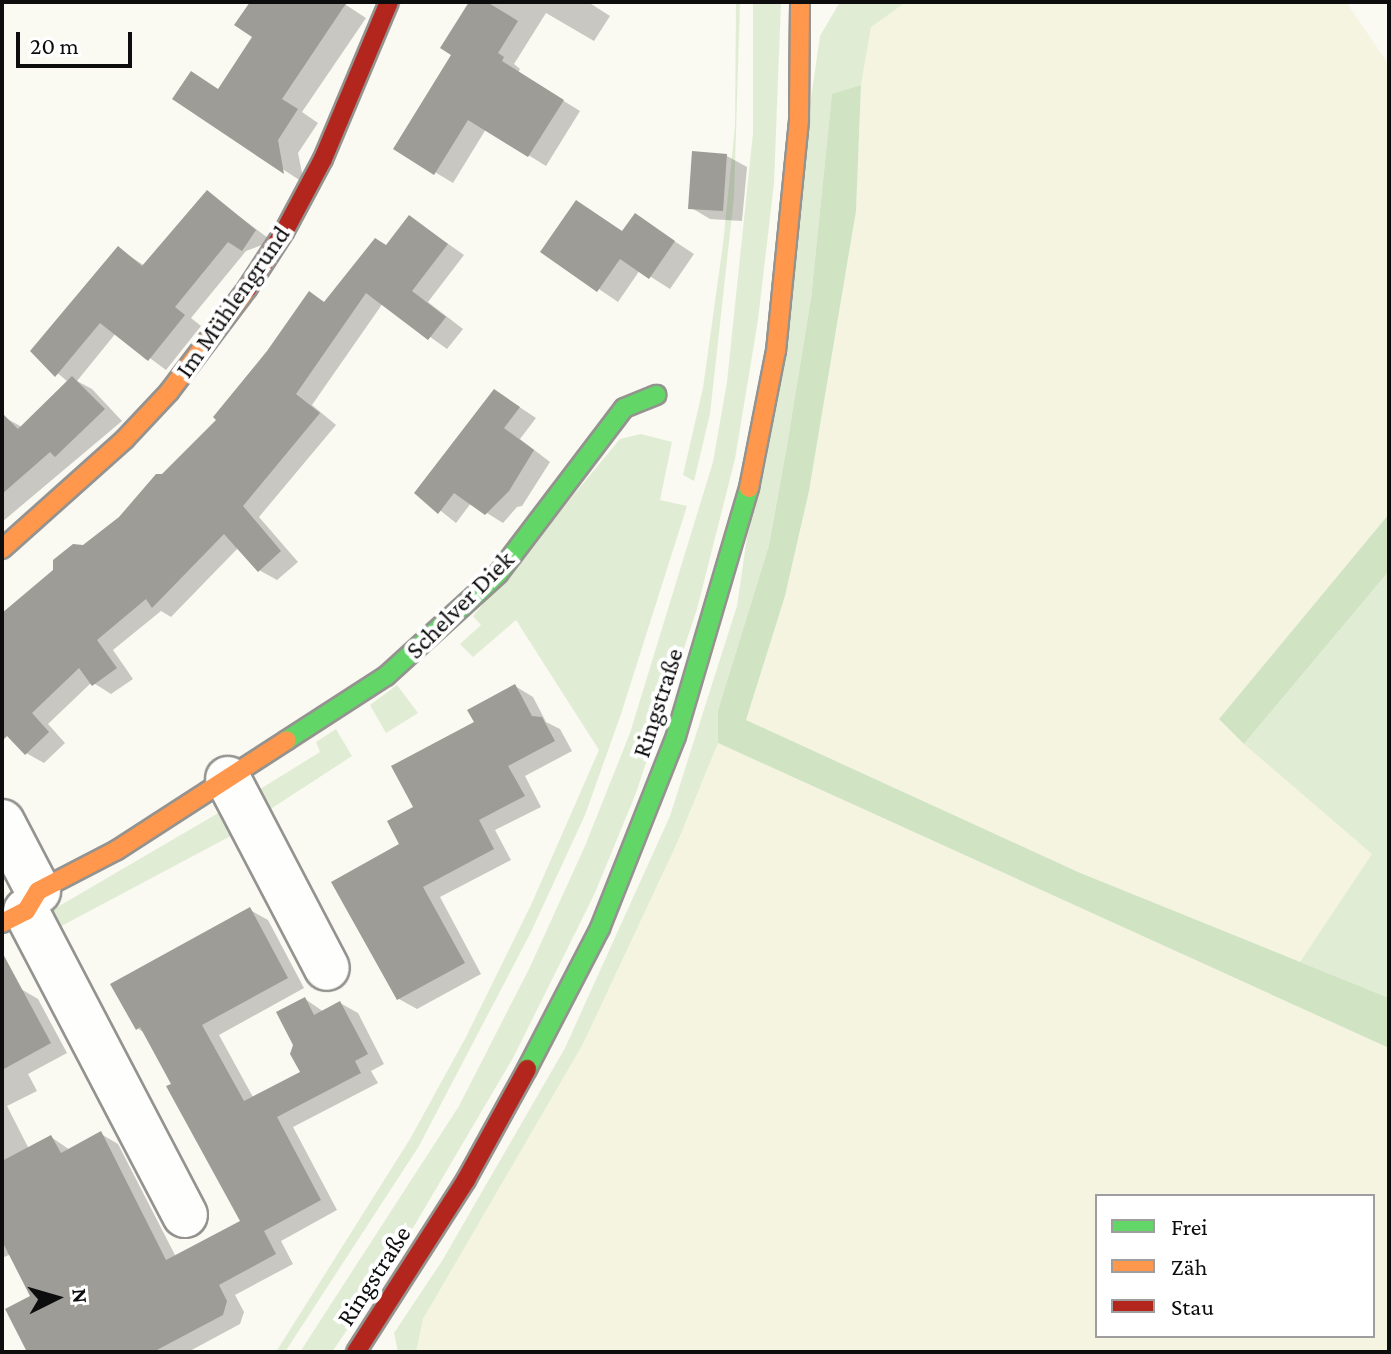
<!DOCTYPE html>
<meta charset="utf-8">
<style>
body{margin:0}
#map{position:relative;width:1391px;height:1354px;overflow:hidden;background:#faf9f2;font-family:"Crimson Pro",serif}
div>[style]{position:absolute}
.farmland>*{inset:0;background:#f4f4e0}
.green>*{inset:0;background:#e0edd4}
.forest>*{inset:0;background:#d0e4c3}
.shadow>*{inset:0;background:#0003}
.building>*{inset:0;background:#9d9c97}
.roads{filter:drop-shadow(2px 0 #949390) drop-shadow(-2px 0 #949390) drop-shadow(0 2px #949390) drop-shadow(0 -2px #949390)}
.street>*{height:44px;margin:-22px;padding:0 22px;transform-origin:22px;border-radius:22px;background:#fefefd}
.fast>*{height:18px;margin:-9px;padding:0 9px;transform-origin:9px;border-radius:9px;background:#63d668}
.slow>*{height:18px;margin:-9px;padding:0 9px;transform-origin:9px;border-radius:9px;background:#ff974d}
.jam>*{height:18px;margin:-9px;padding:0 9px;transform-origin:9px;border-radius:9px;background:#b3261e}
span{translate:-50% -50%;white-space:nowrap;text-align:center;line-height:1.15;-webkit-text-stroke:8px #fff;paint-order:stroke}
.street-label{font-size:26px;color:#0d0d0d}
.frame{position:absolute;inset:0;border:4px solid #0d0d0d;pointer-events:none}
.legend{position:absolute;left:1095px;top:1194px;width:280px;height:144px;box-sizing:border-box;background:#fff;border:2px solid #9e9e9e;margin:0;padding:10px 14px;list-style:none;font-size:24px;color:#0d0d0d}
.legend li{display:flex;align-items:center;gap:16px;height:40px}
.legend b{width:40px;border:2px solid #9e9e9e}
.north{position:absolute;left:16px;top:1258px;width:80px;height:80px;-webkit-text-stroke:6px #fff;paint-order:stroke;rotate:85deg;font-size:22px;font-weight:700;line-height:32px;text-align:center;color:#0d0d0d}
.north::after{content:'';display:block;margin:auto;width:28px;height:36px;background:#0d0d0d;clip-path:polygon(50% 0,100% 100%,50% 72%,0 100%)}
.scale{position:absolute;left:16px;top:32px;width:116px;height:36px;box-sizing:border-box;border:4px solid #0d0d0d;border-top:0;padding-left:10px;font-size:24px;line-height:28px;white-space:nowrap;color:#0d0d0d;-webkit-text-stroke:6px #fff;paint-order:stroke}
</style>
<div id="map">
<div class="farmland">
<div style="clip-path:polygon(906px 2px,1346px 2px,1389px 65px,1389px 514px,1219px 719px,1373px 854px,1300px 962px,1078px 872px,746px 720px,785px 596px,809px 491px,856px 211px,861px 85px,871px 26px)"></div>
<div style="clip-path:polygon(evenodd,718px 743px,1389px 1048px,1389px 1352px,416px 1352px,423px 1319px,583px 1044px,678px 841px,718px 743px,1097px 1196px,1373px 1196px,1373px 1336px,1097px 1336px,1097px 1196px)"></div>
</div>
<div class="green">
<div style="clip-path:polygon(736px 2px,740px 2px,734px 197px,710px 414px,694px 481px,683px 475px,703px 388px,723px 244px,735px 126px)"></div>
<div style="clip-path:polygon(753px 2px,781px 2px,774px 183px,758px 320px,735px 459px,697px 609px,636px 793px,594px 895px,513px 1058px,390px 1267px,332px 1352px,300px 1352px,459px 1106px,530px 967px,585px 846px,630px 733px,713px 462px,727px 382px,753px 133px)"></div>
<div style="clip-path:polygon(840px 2px,906px 2px,871px 27px,861px 85px,832px 95px,811px 298px,787px 445px,769px 545px,718px 710px,718px 743px,678px 841px,583px 1044px,423px 1319px,416px 1352px,398px 1352px,394px 1333px,442px 1261px,565px 1048px,670px 816px,737px 606px,820px 36px)"></div>
<div style="clip-path:polygon(641px 434px,672px 442px,660px 500px,687px 506px,621px 714px,585px 815px,530px 934px,419px 1146px,285px 1352px,276px 1352px,410px 1139px,466px 1037px,531px 905px,599px 750px,516px 620px,473px 657px,460px 644px,481px 625px,473px 616px,620px 439px)"></div>
<div style="clip-path:polygon(1389px 571px,1389px 998px,1300px 962px,1372px 854px,1244px 744px)"></div>
<div style="clip-path:polygon(397px 685px,418px 713px,386px 733px,370px 705px)"></div>
<div style="clip-path:polygon(336px 729px,352px 756px,263px 814px,257px 791px,320px 752px,316px 742px)"></div>
<div style="clip-path:polygon(220px 812px,242px 830px,52px 931px,49px 912px)"></div>
</div>
<div class="forest">
<div style="clip-path:polygon(861px 85px,856px 211px,809px 491px,785px 596px,746px 720px,1078px 872px,1389px 998px,1389px 1048px,718px 743px,718px 710px,769px 545px,787px 445px,811px 298px,832px 94px)"></div>
<div style="clip-path:polygon(1389px 514px,1389px 571px,1244px 744px,1219px 719px)"></div>
</div>
<div class="shadow">
<div style="clip-path:polygon(252px 2px,347px 2px,346px 5px,366px 18px,302px 112px,318px 123px,298px 153px,304px 183px,175px 99px,220px 91px,255px 36px)"></div>
<div style="clip-path:polygon(471px 2px,588px 2px,610px 16px,594px 41px,546px 13px,514px 64px,520px 69px,518px 73px,580px 111px,546px 166px,486px 129px,453px 183px,395px 148px,454px 55px)"></div>
<div style="clip-path:polygon(727px 156px,747px 167px,742px 221px,710px 219px,690px 207px)"></div>
<div style="clip-path:polygon(207px 192px,272px 241px,246px 251px,191px 318px,201px 326px,166px 370px,116px 333px,77px 381px,92px 389px,122px 421px,2px 522px,2px 416px,22px 427px,68px 382px,32px 351px,119px 249px,145px 266px)"></div>
<div style="clip-path:polygon(636px 216px,694px 254px,670px 289px,640px 270px,618px 302px,543px 251px,624px 233px)"></div>
<div style="clip-path:polygon(410px 217px,464px 255px,428px 302px,463px 329px,447px 349px,383px 303px,312px 405px,336px 425px,259px 517px,298px 562px,277px 580px,259px 570px,239px 547px,171px 617px,161px 611px,113px 650px,133px 679px,111px 694px,92px 682px,48px 724px,65px 743px,44px 763px,26px 753px,2px 727px,2px 618px,121px 518px,219px 420px,310px 294px,326px 303px,387px 247px)"></div>
<div style="clip-path:polygon(495px 391px,536px 418px,520px 439px,550px 462px,522px 506px,517px 507px,503px 523px,471px 503px,456px 523px,417px 492px)"></div>
<div style="clip-path:polygon(515px 686px,533px 697px,546px 722px,560px 729px,572px 751px,525px 776px,541px 807px,495px 830px,511px 860px,440px 897px,481px 974px,417px 1009px,399px 999px,402px 844px,416px 808px,476px 723px)"></div>
<div style="clip-path:polygon(250px 910px,268px 920px,304px 988px,219px 1035px,254px 1099px,302px 1073px,305px 999px,324px 1012px,340px 1003px,358px 1013px,384px 1064px,371px 1071px,378px 1083px,293px 1127px,337px 1210px,281px 1241px,293px 1264px,235px 1295px,244px 1312px,240px 1324px,188px 1352px,30px 1352px,33px 1297px,11px 1254px,2px 1258px,2px 999px,21px 989px,38px 999px,67px 1053px,28px 1074px,37px 1091px,7px 1106px,29px 1149px,51px 1137px,70px 1150px,101px 1134px,118px 1144px,176px 1257px,243px 1222px,146px 1034px,137px 1028px)"></div>
</div>
<div class="building">
<div style="clip-path:polygon(250px 2px,347px 2px,282px 99px,298px 109px,278px 140px,284px 174px,172px 99px,191px 71px,218px 89px,252px 37px,234px 25px)"></div>
<div style="clip-path:polygon(469px 2px,487px 2px,518px 21px,498px 53px,504px 57px,502px 61px,564px 100px,528px 157px,468px 120px,434px 175px,393px 149px,451px 55px,440px 48px)"></div>
<div style="clip-path:polygon(692px 151px,727px 154px,723px 211px,688px 209px)"></div>
<div style="clip-path:polygon(207px 190px,256px 230px,242px 251px,228px 242px,175px 307px,185px 315px,148px 361px,100px 323px,55px 377px,30px 351px,118px 246px,142px 266px)"></div>
<div style="clip-path:polygon(576px 200px,622px 231px,635px 213px,675px 241px,649px 279px,620px 259px,597px 292px,540px 252px)"></div>
<div style="clip-path:polygon(409px 215px,448px 244px,412px 291px,446px 317px,428px 340px,366px 293px,296px 394px,320px 413px,243px 506px,281px 551px,258px 572px,224px 534px,152px 608px,146px 599px,97px 640px,117px 668px,92px 686px,79px 668px,32px 713px,49px 732px,25px 755px,7px 736px,2px 741px,2px 613px,53px 570px,53px 560px,73px 544px,83px 545px,119px 517px,156px 474px,162px 474px,216px 420px,213px 417px,267px 351px,309px 291px,324px 302px,375px 238px,386px 245px)"></div>
<div style="clip-path:polygon(72px 376px,105px 409px,55px 457px,50px 452px,2px 494px,2px 413px,18px 429px)"></div>
<div style="clip-path:polygon(494px 389px,520px 407px,504px 428px,534px 450px,509px 491px,485px 515px,454px 493px,438px 514px,414px 493px)"></div>
<div style="clip-path:polygon(515px 684px,532px 716px,542px 717px,555px 741px,508px 766px,525px 796px,479px 820px,494px 849px,423px 887px,465px 963px,397px 1000px,331px 882px,399px 844px,387px 821px,413px 807px,391px 766px,474px 722px,467px 710px)"></div>
<div style="clip-path:polygon(250px 907px,288px 978px,202px 1025px,244px 1101px,300px 1072px,290px 1054px,293px 1045px,276px 1012px,305px 997px,314px 1015px,340px 1001px,368px 1054px,355px 1061px,361px 1073px,277px 1117px,321px 1200px,264px 1231px,276px 1254px,219px 1285px,227px 1301px,223px 1315px,153px 1352px,27px 1352px,5px 1309px,30px 1296px,2px 1241px,2px 1161px,51px 1135px,61px 1153px,101px 1131px,166px 1260px,240px 1221px,166px 1086px,171px 1084px,140px 1027px,136px 1030px,110px 984px)"></div>
<div style="clip-path:polygon(2px 952px,51px 1043px,2px 1070px)"></div>
</div>
<div class="roads">
<div class="street">
<div style="left:228px;top:779px;width:213px;rotate:62.4deg"></div>
<div style="left:2px;top:822px;width:78px;rotate:62.4deg"></div>
<div style="left:26px;top:911px;width:343px;rotate:62.4deg"></div>
</div>
<div class="fast">
<div style="left:287px;top:740px;width:118px;rotate:-32.9deg"></div>
<div style="left:386px;top:676px;width:151px;rotate:-42.3deg"></div>
<div style="left:498px;top:574px;width:208px;rotate:-52.8deg"></div>
<div style="left:624px;top:408px;width:35px;rotate:-22deg"></div>
<div style="left:527px;top:1069px;width:159px;rotate:-62.6deg"></div>
<div style="left:600px;top:928px;width:206px;rotate:-68.4deg"></div>
<div style="left:676px;top:736px;width:259px;rotate:-73.6deg"></div>
</div>
<div class="slow">
<div style="left:749px;top:488px;width:140px;rotate:-78.9deg"></div>
<div style="left:776px;top:351px;width:233px;rotate:-84.3deg"></div>
<div style="left:799px;top:119px;width:117px;rotate:-89.5deg"></div>
<div style="left:2px;top:549px;width:164px;rotate:-41.8deg"></div>
<div style="left:124px;top:440px;width:66px;rotate:-46.8deg"></div>
<div style="left:169px;top:392px;width:129px;rotate:-52.9deg"></div>
<div style="left:2px;top:923px;width:27px;rotate:-27deg"></div>
<div style="left:26px;top:911px;width:23px;rotate:-59deg"></div>
<div style="left:38px;top:891px;width:89px;rotate:-27.4deg"></div>
<div style="left:117px;top:850px;width:202px;rotate:-32.9deg"></div>
</div>
<div class="jam">
<div style="left:247px;top:289px;width:68px;rotate:-57deg"></div>
<div style="left:284px;top:232px;width:83px;rotate:-61.9deg"></div>
<div style="left:323px;top:159px;width:170px;rotate:-67.2deg"></div>
<div style="left:356px;top:1352px;width:204px;rotate:-57.4deg"></div>
<div style="left:466px;top:1180px;width:127px;rotate:-61.2deg"></div>
</div>
</div>
<div class="street-label">
<span style="left:233px;top:302px;rotate:-55deg">Im Mühlengrund</span>
<span style="left:460px;top:605px;rotate:-45deg">Schelver Diek</span>
<span style="left:658px;top:703px;rotate:-72deg">Ringstraße</span>
<span style="left:374px;top:1276px;rotate:-57deg">Ringstraße</span>
</div>
<div class="frame"></div>
<ul class="legend">
<li><b style="height:10px;background:#63d668"></b>Frei</li>
<li><b style="height:10px;background:#ff974d"></b>Zäh</li>
<li><b style="height:10px;background:#b3261e"></b>Stau</li>
</ul>
<div class="north">N</div>
<div class="scale">20 m</div>
</div>
